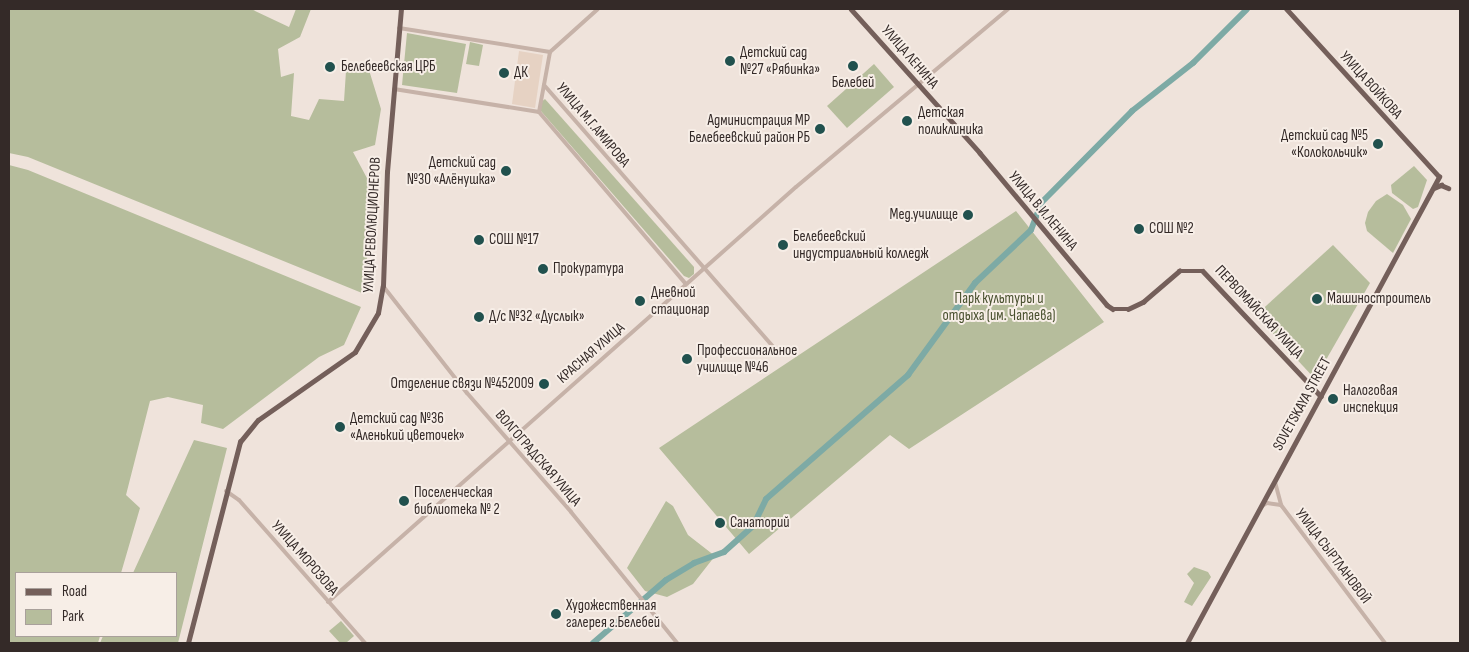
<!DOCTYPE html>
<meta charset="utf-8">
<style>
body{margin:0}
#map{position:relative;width:1469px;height:652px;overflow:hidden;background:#efe3db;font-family:"Sofia Sans Condensed",sans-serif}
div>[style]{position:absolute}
.green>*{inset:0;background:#b6bd9c}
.plaza>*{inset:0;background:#e6d2c3}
.river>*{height:6px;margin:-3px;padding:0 3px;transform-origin:3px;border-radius:3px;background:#7daaa5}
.minor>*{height:4px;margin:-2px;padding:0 2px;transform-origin:2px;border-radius:2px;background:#c6b2a8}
.major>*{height:4.5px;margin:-2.25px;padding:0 2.25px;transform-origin:2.25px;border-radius:2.25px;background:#745f5a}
.dots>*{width:14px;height:14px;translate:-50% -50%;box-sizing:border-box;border:2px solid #f7eee7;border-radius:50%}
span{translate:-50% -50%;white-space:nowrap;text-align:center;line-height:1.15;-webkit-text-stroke:4px #f7eee7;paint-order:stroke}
.poi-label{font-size:15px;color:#342a28}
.left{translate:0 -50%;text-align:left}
.right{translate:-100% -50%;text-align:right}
.street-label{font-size:15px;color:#342a28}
.park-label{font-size:15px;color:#48502e}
.frame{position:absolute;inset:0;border:10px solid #342a28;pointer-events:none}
.legend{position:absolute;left:15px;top:572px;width:162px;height:65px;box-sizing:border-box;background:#f7eee7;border:1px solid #a9a09b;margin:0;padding:6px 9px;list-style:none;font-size:15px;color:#342a28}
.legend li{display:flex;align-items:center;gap:10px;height:25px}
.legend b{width:25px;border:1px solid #a9a09b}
</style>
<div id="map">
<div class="green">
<div style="clip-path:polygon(9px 9px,251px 9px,289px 27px,296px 9px,311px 9px,300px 37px,278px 49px,281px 77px,294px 73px,291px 116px,309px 120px,319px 99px,344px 101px,346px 71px,369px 70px,381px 109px,375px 145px,353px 152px,376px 195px,362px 293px,28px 157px,9px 153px)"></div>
<div style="clip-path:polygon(407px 33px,466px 44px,457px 93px,402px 85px)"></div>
<div style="clip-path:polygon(470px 42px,483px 45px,479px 66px,466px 64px)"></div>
<div style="clip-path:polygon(874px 64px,894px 87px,847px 128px,827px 106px)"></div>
<div style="clip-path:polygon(545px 99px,694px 267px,694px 274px,689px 278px,684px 276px,540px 110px,540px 103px)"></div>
<div style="clip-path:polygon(9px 165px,28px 170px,361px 307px,344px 345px,319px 357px,223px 429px,201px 423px,203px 405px,168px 397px,150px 401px,126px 495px,140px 508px,121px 573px,16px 573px,16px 636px,100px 636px,98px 643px,9px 643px)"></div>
<div style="clip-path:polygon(1414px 166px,1427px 180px,1418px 207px,1413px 209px,1392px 193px,1391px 185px)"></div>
<div style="clip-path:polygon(1387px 194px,1403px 205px,1411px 219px,1393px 253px,1367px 231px,1365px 223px,1368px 212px,1376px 201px)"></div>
<div style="clip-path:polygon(1016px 211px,1104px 322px,909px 449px,890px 435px,749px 554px,659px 448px)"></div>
<div style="clip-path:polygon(1333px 245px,1370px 283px,1315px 379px,1256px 315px)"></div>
<div style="clip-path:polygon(194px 440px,227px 448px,178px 643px,100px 643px,103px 636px,176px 636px,176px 573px,133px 573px)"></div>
<div style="clip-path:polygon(666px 501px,673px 506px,688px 535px,715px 556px,693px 584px,667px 597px,645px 591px,627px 568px)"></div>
<div style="clip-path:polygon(1194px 567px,1208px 572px,1211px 577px,1192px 606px,1184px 602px,1194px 583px,1187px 574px)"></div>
<div style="clip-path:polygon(341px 621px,354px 636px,346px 643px,340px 643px,329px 631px)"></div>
</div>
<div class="plaza">
<div style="clip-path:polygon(519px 51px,543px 55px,535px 108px,512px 104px)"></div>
</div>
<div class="river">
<div style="left:593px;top:643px;width:96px;rotate:-40.8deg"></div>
<div style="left:666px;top:580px;width:33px;rotate:-31deg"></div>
<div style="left:694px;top:563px;width:32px;rotate:-20deg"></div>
<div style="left:724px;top:552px;width:39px;rotate:-42deg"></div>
<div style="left:753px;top:526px;width:30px;rotate:-64deg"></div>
<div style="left:766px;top:499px;width:189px;rotate:-41.1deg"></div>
<div style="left:908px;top:375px;width:114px;rotate:-53.9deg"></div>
<div style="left:975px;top:283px;width:77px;rotate:-43.4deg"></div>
<div style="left:1031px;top:230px;width:30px;rotate:-69deg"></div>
<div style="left:1042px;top:202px;width:128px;rotate:-45.3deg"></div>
<div style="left:1132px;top:111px;width:78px;rotate:-38.2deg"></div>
<div style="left:1193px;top:63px;width:76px;rotate:-45deg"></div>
</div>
<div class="minor">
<div style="left:399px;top:28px;width:153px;rotate:9deg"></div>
<div style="left:544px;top:85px;width:349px;rotate:48.8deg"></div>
<div style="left:394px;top:89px;width:147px;rotate:9deg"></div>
<div style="left:539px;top:112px;width:226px;rotate:49.5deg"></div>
<div style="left:539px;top:112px;width:61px;rotate:-79.6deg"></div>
<div style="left:550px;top:52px;width:64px;rotate:-41.9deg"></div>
<div style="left:383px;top:286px;width:136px;rotate:51.9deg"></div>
<div style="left:467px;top:393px;width:158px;rotate:48.8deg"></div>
<div style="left:571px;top:512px;width:169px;rotate:51deg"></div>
<div style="left:1275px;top:482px;width:24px;rotate:75deg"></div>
<div style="left:1281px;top:505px;width:173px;rotate:53deg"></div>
<div style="left:226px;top:491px;width:16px;rotate:35deg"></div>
<div style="left:239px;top:500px;width:191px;rotate:48.6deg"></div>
<div style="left:1262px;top:506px;width:6px;rotate:-31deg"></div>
<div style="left:1267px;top:503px;width:14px;rotate:8deg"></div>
<div style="left:328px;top:602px;width:625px;rotate:-41.57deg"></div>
<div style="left:796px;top:187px;width:277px;rotate:-40deg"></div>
</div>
<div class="major">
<div style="left:851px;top:9px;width:193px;rotate:48.1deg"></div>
<div style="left:980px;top:153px;width:198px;rotate:50.1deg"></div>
<div style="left:1107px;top:305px;width:7px;rotate:34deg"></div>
<div style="left:1113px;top:309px;width:15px"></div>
<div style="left:1128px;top:309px;width:17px;rotate:-25deg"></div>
<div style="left:1143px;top:302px;width:48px;rotate:-40.7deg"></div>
<div style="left:1179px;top:271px;width:24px"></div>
<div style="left:1203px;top:271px;width:172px;rotate:46.7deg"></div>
<div style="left:1434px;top:188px;width:8px;rotate:-23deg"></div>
<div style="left:1441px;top:185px;width:8px;rotate:23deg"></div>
<div style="left:188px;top:643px;width:208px;rotate:-75.5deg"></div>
<div style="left:240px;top:442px;width:28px;rotate:-51deg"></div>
<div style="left:258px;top:420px;width:118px;rotate:-35deg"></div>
<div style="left:355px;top:352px;width:45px;rotate:-59.5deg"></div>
<div style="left:378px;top:313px;width:27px;rotate:-80deg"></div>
<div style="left:383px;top:286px;width:114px;rotate:-88deg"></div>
<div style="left:387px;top:172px;width:164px;rotate:-85.1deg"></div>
<div style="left:1187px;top:643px;width:530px;rotate:-61.6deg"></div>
<div style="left:1439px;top:177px;width:227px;rotate:-132.3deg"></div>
</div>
<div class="dots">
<div style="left:730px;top:61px;background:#21514e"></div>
<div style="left:853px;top:66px;background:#21514e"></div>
<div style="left:330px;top:67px;background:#21514e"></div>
<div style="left:504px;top:73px;background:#21514e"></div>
<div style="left:907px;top:121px;background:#21514e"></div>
<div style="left:820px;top:129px;background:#21514e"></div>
<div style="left:1378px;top:144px;background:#21514e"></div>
<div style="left:506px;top:171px;background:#21514e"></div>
<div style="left:968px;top:215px;background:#21514e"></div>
<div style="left:1139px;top:229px;background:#21514e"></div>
<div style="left:479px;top:240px;background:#21514e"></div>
<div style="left:783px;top:245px;background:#21514e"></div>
<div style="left:543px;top:269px;background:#21514e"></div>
<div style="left:1317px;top:299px;background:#21514e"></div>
<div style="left:640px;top:301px;background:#21514e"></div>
<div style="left:479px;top:317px;background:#21514e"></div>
<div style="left:687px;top:359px;background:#21514e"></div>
<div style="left:544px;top:384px;background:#21514e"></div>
<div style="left:1333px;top:399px;background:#21514e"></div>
<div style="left:340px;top:427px;background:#21514e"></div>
<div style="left:404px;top:501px;background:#21514e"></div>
<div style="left:720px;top:523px;background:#21514e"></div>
<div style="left:556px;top:614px;background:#21514e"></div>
</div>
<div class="poi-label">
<span class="left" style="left:740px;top:61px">Детский сад<br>№27 «Рябинка»</span>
<span class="left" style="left:341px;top:67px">Белебеевская ЦРБ</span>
<span class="left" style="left:514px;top:73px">ДК</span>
<span style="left:853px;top:83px">Белебей</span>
<span class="left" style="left:918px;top:121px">Детская<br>поликлиника</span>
<span class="right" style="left:810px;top:129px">Администрация МР<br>Белебеевский район РБ</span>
<span class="right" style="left:1368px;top:144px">Детский сад №5<br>«Колокольчик»</span>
<span class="right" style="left:496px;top:171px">Детский сад<br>№30 «Алёнушка»</span>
<span class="right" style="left:958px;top:215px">Мед.училище</span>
<span class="left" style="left:1149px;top:229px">СОШ №2</span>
<span class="left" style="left:793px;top:245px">Белебеевский<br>индустриальный колледж</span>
<span class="left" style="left:489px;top:240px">СОШ №17</span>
<span class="left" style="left:553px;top:269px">Прокуратура</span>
<span class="left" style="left:651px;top:301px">Дневной<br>стационар</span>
<span class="left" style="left:1327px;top:299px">Машиностроитель</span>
<span class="left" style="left:489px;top:317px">Д/с №32 «Дуслык»</span>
<span class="left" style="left:697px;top:359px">Профессиональное<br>училище №46</span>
<span class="right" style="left:534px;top:384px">Отделение связи №452009</span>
<span class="left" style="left:1343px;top:399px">Налоговая<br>инспекция</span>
<span class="left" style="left:350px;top:427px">Детский сад №36<br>«Аленький цветочек»</span>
<span class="left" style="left:414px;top:501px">Поселенческая<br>библиотека № 2</span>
<span class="left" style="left:730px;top:523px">Санаторий</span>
<span class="left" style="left:566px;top:614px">Художественная<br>галерея г.Белебей</span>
</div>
<div class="street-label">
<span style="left:910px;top:57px;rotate:49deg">УЛИЦА ЛЕНИНА</span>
<span style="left:1371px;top:85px;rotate:48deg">УЛИЦА ВОЙКОВА</span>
<span style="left:593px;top:125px;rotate:50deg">УЛИЦА М.Г.АМИРОВА</span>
<span style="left:1043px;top:211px;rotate:50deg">УЛИЦА В.И.ЛЕНИНА</span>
<span style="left:372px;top:225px;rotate:-87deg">УЛИЦА РЕВОЛЮЦИОНЕРОВ</span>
<span style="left:1259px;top:312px;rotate:47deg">ПЕРВОМАЙСКАЯ УЛИЦА</span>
<span style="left:591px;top:353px;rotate:-41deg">КРАСНАЯ УЛИЦА</span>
<span style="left:1302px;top:404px;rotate:-61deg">SOVETSKAYA STREET</span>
<span style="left:538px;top:458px;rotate:49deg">ВОЛГОГРАДСКАЯ УЛИЦА</span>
<span style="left:1333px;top:556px;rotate:53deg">УЛИЦА СЫРТЛАНОВОЙ</span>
<span style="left:305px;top:558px;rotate:49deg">УЛИЦА МОРОЗОВА</span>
</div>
<div class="park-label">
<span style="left:999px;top:307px">Парк культуры и<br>отдыха (им. Чапаева)</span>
</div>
<div class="frame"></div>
<ul class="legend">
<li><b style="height:6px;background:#745f5a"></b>Road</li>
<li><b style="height:14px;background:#b6bd9c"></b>Park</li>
</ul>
</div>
